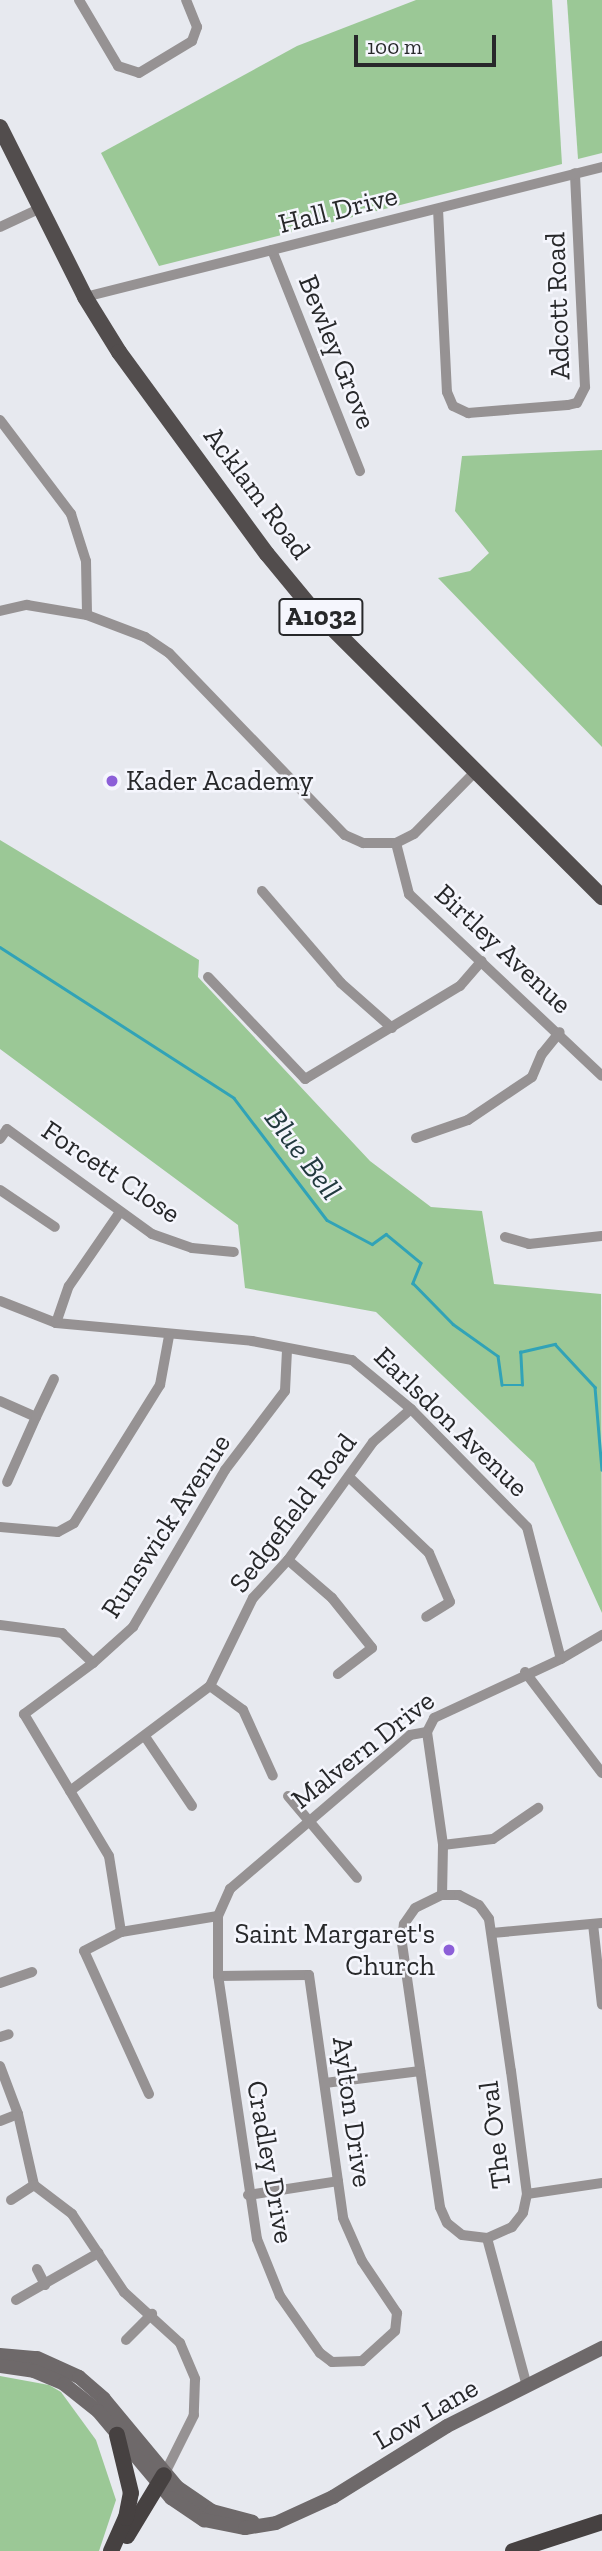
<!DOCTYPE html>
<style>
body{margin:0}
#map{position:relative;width:602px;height:2551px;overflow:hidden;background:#e7e9ef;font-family:"Zilla Slab",serif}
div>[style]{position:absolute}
.green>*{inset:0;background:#9bc896}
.stream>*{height:2.5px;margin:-1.25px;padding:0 1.25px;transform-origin:1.25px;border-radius:1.25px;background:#31a3b7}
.minor>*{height:10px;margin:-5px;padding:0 5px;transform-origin:5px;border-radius:5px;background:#969293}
.secondary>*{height:14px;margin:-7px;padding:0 7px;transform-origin:7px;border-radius:7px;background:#6e696a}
.primary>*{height:16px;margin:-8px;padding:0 8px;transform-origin:8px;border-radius:8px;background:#524d4d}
.trunk>*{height:16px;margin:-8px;padding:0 8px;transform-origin:8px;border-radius:8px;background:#464141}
.dots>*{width:19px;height:19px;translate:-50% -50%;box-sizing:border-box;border:4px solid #f5f6fd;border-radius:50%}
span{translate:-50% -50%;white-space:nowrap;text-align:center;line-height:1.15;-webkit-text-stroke:5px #f5f6fd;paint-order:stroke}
.shield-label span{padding:2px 5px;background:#f5f6fd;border:2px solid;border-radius:5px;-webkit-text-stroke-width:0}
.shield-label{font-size:26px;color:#27282a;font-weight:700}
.street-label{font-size:28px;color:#27282a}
.poi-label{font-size:28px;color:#27282a}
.left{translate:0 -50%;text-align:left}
.right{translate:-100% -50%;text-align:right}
.water-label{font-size:30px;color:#223a3f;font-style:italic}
.scale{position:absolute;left:354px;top:35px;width:142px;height:32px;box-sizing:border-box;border:4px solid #27282a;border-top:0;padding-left:9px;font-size:21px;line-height:24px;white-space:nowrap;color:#27282a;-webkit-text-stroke:5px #f5f6fd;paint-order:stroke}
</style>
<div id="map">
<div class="green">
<div style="clip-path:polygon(416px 0,552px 0,562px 164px,159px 266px,101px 153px,297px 46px)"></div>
<div style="clip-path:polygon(567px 0,602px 0,602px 153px,578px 159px)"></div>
<div style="clip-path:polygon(602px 450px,602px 747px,438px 578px,470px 571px,489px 553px,455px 511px,462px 456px)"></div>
<div style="clip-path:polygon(0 840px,199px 960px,198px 977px,370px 1161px,431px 1207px,482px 1211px,494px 1284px,601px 1294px,602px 1613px,534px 1463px,376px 1312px,245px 1288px,238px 1225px,0 1049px)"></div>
<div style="clip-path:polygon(0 2376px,49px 2385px,61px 2392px,96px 2440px,116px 2500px,99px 2551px,0 2551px)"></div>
</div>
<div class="stream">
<div style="left:0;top:947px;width:278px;rotate:32.8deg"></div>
<div style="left:234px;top:1098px;width:153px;rotate:52.7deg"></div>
<div style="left:327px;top:1220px;width:51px;rotate:28.1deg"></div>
<div style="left:372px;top:1244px;width:17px;rotate:-36deg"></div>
<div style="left:386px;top:1234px;width:45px;rotate:39.6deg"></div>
<div style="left:421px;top:1263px;width:22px;rotate:112deg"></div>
<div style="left:413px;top:1283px;width:57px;rotate:45.7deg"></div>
<div style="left:453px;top:1324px;width:55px;rotate:35.4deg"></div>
<div style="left:498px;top:1356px;width:29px;rotate:82deg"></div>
<div style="left:502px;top:1385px;width:20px"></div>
<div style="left:522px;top:1385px;width:33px;rotate:-93deg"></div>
<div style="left:520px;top:1352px;width:36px;rotate:-13deg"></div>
<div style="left:555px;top:1344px;width:59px;rotate:47.1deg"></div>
<div style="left:595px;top:1387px;width:83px;rotate:85.2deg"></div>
</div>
<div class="minor">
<div style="left:79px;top:0;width:77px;rotate:59.4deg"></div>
<div style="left:118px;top:66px;width:22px;rotate:18deg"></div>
<div style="left:139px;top:73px;width:62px;rotate:-31.1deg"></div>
<div style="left:192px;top:41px;width:15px;rotate:-70deg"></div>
<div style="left:197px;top:27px;width:29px;rotate:-112deg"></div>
<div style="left:438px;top:209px;width:183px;rotate:87.2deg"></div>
<div style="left:447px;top:392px;width:15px;rotate:67deg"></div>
<div style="left:453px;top:406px;width:17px;rotate:25deg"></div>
<div style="left:468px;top:413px;width:100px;rotate:-4.6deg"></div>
<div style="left:568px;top:405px;width:9px;rotate:-13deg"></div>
<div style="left:577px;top:403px;width:18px;rotate:-63deg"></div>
<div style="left:585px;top:387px;width:214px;rotate:-92.7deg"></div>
<div style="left:0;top:227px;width:45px;rotate:-24.9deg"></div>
<div style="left:272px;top:250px;width:238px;rotate:68.3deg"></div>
<div style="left:85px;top:297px;width:533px;rotate:-14.11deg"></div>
<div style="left:0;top:420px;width:118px;rotate:52.9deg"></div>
<div style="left:71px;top:514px;width:49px;rotate:72.3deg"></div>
<div style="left:86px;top:561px;width:54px;rotate:88.9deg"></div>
<div style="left:0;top:611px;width:28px;rotate:-13deg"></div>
<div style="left:27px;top:605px;width:61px;rotate:9.5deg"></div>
<div style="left:87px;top:615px;width:62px;rotate:20.8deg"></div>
<div style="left:145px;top:637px;width:29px;rotate:34deg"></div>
<div style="left:169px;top:653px;width:253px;rotate:46deg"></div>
<div style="left:345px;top:835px;width:20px;rotate:24deg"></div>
<div style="left:363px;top:843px;width:33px"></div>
<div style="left:396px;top:843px;width:20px;rotate:-27deg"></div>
<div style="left:414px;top:834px;width:88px;rotate:-45.5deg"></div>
<div style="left:396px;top:843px;width:53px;rotate:75.7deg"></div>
<div style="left:409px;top:894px;width:265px;rotate:43.3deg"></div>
<div style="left:262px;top:891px;width:121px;rotate:49.3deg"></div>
<div style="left:341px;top:983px;width:68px;rotate:41.4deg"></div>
<div style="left:208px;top:977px;width:141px;rotate:46.4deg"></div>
<div style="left:305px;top:1079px;width:181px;rotate:-31deg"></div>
<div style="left:460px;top:986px;width:33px;rotate:-49deg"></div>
<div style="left:416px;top:1138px;width:55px;rotate:-19.1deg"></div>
<div style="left:468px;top:1120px;width:77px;rotate:-33.9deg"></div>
<div style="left:532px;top:1077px;width:25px;rotate:-67deg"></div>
<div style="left:542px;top:1054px;width:28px;rotate:-51deg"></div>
<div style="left:0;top:1139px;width:12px;rotate:-55deg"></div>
<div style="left:7px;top:1129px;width:179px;rotate:35.9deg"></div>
<div style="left:152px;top:1234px;width:42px;rotate:19.3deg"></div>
<div style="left:192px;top:1248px;width:42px;rotate:5.4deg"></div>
<div style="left:0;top:1190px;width:66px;rotate:33.9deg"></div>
<div style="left:505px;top:1237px;width:25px;rotate:16deg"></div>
<div style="left:529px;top:1244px;width:73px;rotate:-6.3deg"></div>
<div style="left:0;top:1301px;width:60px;rotate:21.4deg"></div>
<div style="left:56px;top:1323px;width:197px;rotate:5.2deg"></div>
<div style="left:252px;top:1341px;width:102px;rotate:10.8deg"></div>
<div style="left:352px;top:1360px;width:77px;rotate:39.7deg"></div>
<div style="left:411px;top:1409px;width:165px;rotate:45.5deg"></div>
<div style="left:527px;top:1527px;width:136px;rotate:75.6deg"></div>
<div style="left:56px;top:1323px;width:39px;rotate:-71deg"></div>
<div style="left:69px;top:1286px;width:90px;rotate:-55.4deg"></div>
<div style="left:0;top:1401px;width:39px;rotate:24deg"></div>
<div style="left:36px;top:1417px;width:71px;rotate:114deg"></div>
<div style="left:36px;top:1417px;width:42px;rotate:-64.7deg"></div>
<div style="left:350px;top:1478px;width:109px;rotate:43.5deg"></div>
<div style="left:429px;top:1553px;width:53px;rotate:66.8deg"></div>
<div style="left:450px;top:1602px;width:28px;rotate:148deg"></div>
<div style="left:0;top:1527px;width:58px;rotate:4.9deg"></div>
<div style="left:58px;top:1532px;width:18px;rotate:-29deg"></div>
<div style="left:74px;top:1523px;width:163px;rotate:-58.1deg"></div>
<div style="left:160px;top:1385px;width:50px;rotate:-79.6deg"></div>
<div style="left:288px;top:1560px;width:58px;rotate:40.8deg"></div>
<div style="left:332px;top:1598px;width:64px;rotate:51.3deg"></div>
<div style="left:372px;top:1648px;width:43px;rotate:142.6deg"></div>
<div style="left:0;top:1625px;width:63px;rotate:7.4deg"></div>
<div style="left:62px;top:1633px;width:43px;rotate:44.1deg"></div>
<div style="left:93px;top:1663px;width:54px;rotate:-42deg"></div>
<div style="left:133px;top:1627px;width:182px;rotate:-59.6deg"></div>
<div style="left:225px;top:1470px;width:99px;rotate:-52.8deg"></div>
<div style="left:285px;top:1391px;width:41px;rotate:-87.2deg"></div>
<div style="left:93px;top:1663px;width:86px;rotate:143.5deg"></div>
<div style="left:24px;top:1714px;width:165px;rotate:59.1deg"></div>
<div style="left:109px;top:1856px;width:77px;rotate:81deg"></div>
<div style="left:525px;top:1672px;width:127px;rotate:52.7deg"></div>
<div style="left:210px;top:1686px;width:41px;rotate:36deg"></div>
<div style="left:243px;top:1710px;width:72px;rotate:65.6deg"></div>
<div style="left:427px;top:1732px;width:16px;rotate:-63deg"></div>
<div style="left:434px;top:1718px;width:140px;rotate:-24.9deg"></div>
<div style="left:561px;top:1659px;width:48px;rotate:-30.3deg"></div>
<div style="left:427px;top:1732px;width:114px;rotate:81.9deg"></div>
<div style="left:443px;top:1845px;width:50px;rotate:91.1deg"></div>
<div style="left:146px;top:1738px;width:82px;rotate:55.9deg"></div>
<div style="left:70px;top:1791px;width:175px;rotate:-36.9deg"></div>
<div style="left:210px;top:1686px;width:98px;rotate:-64deg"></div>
<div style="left:253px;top:1598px;width:52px;rotate:-47.4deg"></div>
<div style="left:288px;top:1560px;width:145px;rotate:-54.2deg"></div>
<div style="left:373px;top:1442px;width:50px;rotate:-41deg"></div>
<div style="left:288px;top:1796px;width:107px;rotate:49.9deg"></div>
<div style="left:443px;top:1845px;width:50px;rotate:-6.8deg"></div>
<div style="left:493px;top:1839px;width:55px;rotate:-34.6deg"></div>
<div style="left:442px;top:1895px;width:17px"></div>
<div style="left:459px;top:1895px;width:22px;rotate:27deg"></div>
<div style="left:479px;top:1905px;width:17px;rotate:54deg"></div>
<div style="left:489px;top:1919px;width:154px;rotate:81.8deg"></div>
<div style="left:511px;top:2071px;width:124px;rotate:82.6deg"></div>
<div style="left:527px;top:2194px;width:19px;rotate:102deg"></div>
<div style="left:523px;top:2213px;width:18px;rotate:128deg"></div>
<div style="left:512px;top:2227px;width:27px;rotate:156deg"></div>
<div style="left:487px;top:2238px;width:25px;rotate:-173deg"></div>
<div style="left:462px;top:2235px;width:19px;rotate:-141deg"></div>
<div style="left:447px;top:2223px;width:17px;rotate:-114deg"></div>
<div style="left:440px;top:2207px;width:268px;rotate:-98.2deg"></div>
<div style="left:402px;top:1942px;width:18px;rotate:-84deg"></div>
<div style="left:404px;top:1924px;width:19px;rotate:-55deg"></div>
<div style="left:415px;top:1908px;width:30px;rotate:-26deg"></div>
<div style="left:593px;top:1924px;width:81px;rotate:83.7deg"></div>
<div style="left:492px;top:1933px;width:110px;rotate:-5.2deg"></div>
<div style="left:218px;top:1976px;width:91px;rotate:-0.6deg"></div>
<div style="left:309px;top:1975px;width:245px;rotate:82deg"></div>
<div style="left:343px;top:2218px;width:47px;rotate:66.2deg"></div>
<div style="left:362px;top:2261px;width:63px;rotate:56.1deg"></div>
<div style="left:397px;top:2313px;width:18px;rotate:96deg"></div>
<div style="left:395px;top:2331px;width:45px;rotate:137.7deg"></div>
<div style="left:362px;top:2361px;width:30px;rotate:178deg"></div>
<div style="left:332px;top:2362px;width:15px;rotate:-143deg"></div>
<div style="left:320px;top:2353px;width:70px;rotate:-125.1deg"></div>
<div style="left:280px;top:2296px;width:61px;rotate:-112deg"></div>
<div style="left:257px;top:2239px;width:266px;rotate:-98.4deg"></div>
<div style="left:218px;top:1976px;width:60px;rotate:-90deg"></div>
<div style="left:218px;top:1916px;width:30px;rotate:-66deg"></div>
<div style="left:230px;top:1889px;width:237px;rotate:-40.5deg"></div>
<div style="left:410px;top:1735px;width:17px;rotate:-10deg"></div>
<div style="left:0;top:1983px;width:34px;rotate:-19deg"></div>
<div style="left:0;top:2037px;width:9px;rotate:-18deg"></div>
<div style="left:0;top:2066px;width:51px;rotate:69.4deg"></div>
<div style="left:18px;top:2114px;width:73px;rotate:77.3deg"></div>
<div style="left:34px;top:2185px;width:48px;rotate:37.3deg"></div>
<div style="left:72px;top:2214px;width:94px;rotate:56.3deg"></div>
<div style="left:124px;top:2292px;width:76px;rotate:42.3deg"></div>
<div style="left:180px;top:2343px;width:39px;rotate:67deg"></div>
<div style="left:195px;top:2379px;width:36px;rotate:92deg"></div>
<div style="left:194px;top:2415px;width:67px;rotate:116.6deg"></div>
<div style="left:325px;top:2083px;width:96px;rotate:-7.2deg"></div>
<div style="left:149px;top:2094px;width:157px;rotate:-114.4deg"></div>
<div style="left:84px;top:1951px;width:42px;rotate:-27.2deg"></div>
<div style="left:121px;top:1932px;width:98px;rotate:-9.4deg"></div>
<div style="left:0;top:2121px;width:19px;rotate:-21deg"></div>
<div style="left:527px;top:2194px;width:76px;rotate:-8.3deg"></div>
<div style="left:248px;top:2195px;width:91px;rotate:-8.8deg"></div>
<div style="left:11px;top:2200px;width:27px;rotate:-33deg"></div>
<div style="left:487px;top:2238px;width:153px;rotate:74.9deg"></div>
<div style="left:37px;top:2269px;width:18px;rotate:63deg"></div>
<div style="left:16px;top:2300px;width:95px;rotate:-29.8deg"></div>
<div style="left:126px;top:2340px;width:37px;rotate:-45deg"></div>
</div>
<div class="secondary">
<div style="left:0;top:2355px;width:37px;rotate:5deg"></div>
<div style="left:37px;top:2358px;width:46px;rotate:24.3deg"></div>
<div style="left:79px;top:2377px;width:33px;rotate:41deg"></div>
<div style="left:104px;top:2399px;width:114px;rotate:50.3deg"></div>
<div style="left:177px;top:2487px;width:42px;rotate:34.4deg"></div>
<div style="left:212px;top:2511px;width:42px;rotate:15deg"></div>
<div style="left:0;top:2366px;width:34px;rotate:8deg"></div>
<div style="left:34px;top:2371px;width:33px;rotate:23deg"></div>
<div style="left:64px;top:2384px;width:43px;rotate:38.5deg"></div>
<div style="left:98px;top:2411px;width:114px;rotate:50deg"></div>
<div style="left:171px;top:2498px;width:40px;rotate:34deg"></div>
<div style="left:204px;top:2520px;width:42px;rotate:11deg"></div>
<div style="left:245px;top:2528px;width:31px;rotate:-9deg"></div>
<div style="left:276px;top:2523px;width:63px;rotate:-24.5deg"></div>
<div style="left:333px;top:2497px;width:134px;rotate:-31.9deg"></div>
<div style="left:447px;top:2426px;width:174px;rotate:-26.7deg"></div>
</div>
<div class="primary">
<div style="left:0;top:127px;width:190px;rotate:63.4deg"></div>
<div style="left:85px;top:297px;width:65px;rotate:58.3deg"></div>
<div style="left:119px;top:352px;width:250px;rotate:53.8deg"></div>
<div style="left:267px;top:554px;width:66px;rotate:50.5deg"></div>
<div style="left:309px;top:605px;width:414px;rotate:44.9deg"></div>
</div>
<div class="trunk">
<div style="left:127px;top:2536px;width:71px;rotate:-58.8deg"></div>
<div style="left:111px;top:2551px;width:36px;rotate:-66deg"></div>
<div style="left:126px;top:2518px;width:25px;rotate:-79deg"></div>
<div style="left:131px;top:2493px;width:60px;rotate:-103.6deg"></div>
<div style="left:513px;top:2551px;width:94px;rotate:-18deg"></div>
</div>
<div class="dots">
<div style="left:112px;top:781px;background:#8c5fd8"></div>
<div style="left:449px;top:1950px;background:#8c5fd8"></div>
</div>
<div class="shield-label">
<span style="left:321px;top:617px">A1032</span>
</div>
<div class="street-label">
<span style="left:338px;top:210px;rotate:-14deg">Hall Drive</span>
<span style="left:558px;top:306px;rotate:-92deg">Adcott Road</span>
<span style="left:337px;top:352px;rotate:68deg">Bewley Grove</span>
<span style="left:257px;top:493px;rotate:53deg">Acklam Road</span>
<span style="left:503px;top:949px;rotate:43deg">Birtley Avenue</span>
<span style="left:111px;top:1172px;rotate:34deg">Forcett Close</span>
<span style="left:451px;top:1422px;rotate:44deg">Earlsdon Avenue</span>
<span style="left:293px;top:1513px;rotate:-53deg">Sedgefield Road</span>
<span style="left:166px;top:1526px;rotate:-57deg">Runswick Avenue</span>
<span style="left:363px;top:1750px;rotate:-38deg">Malvern Drive</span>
<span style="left:352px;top:2112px;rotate:82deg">Aylton Drive</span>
<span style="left:495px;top:2135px;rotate:-97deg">The Oval</span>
<span style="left:270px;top:2162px;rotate:80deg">Cradley Drive</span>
<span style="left:426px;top:2414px;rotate:-30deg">Low Lane</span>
</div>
<div class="poi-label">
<span class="left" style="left:126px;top:781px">Kader Academy</span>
<span class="right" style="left:435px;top:1950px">Saint Margaret's<br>Church</span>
</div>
<div class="water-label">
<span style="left:303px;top:1154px;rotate:53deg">Blue Bell</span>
</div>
<div class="scale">100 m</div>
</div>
